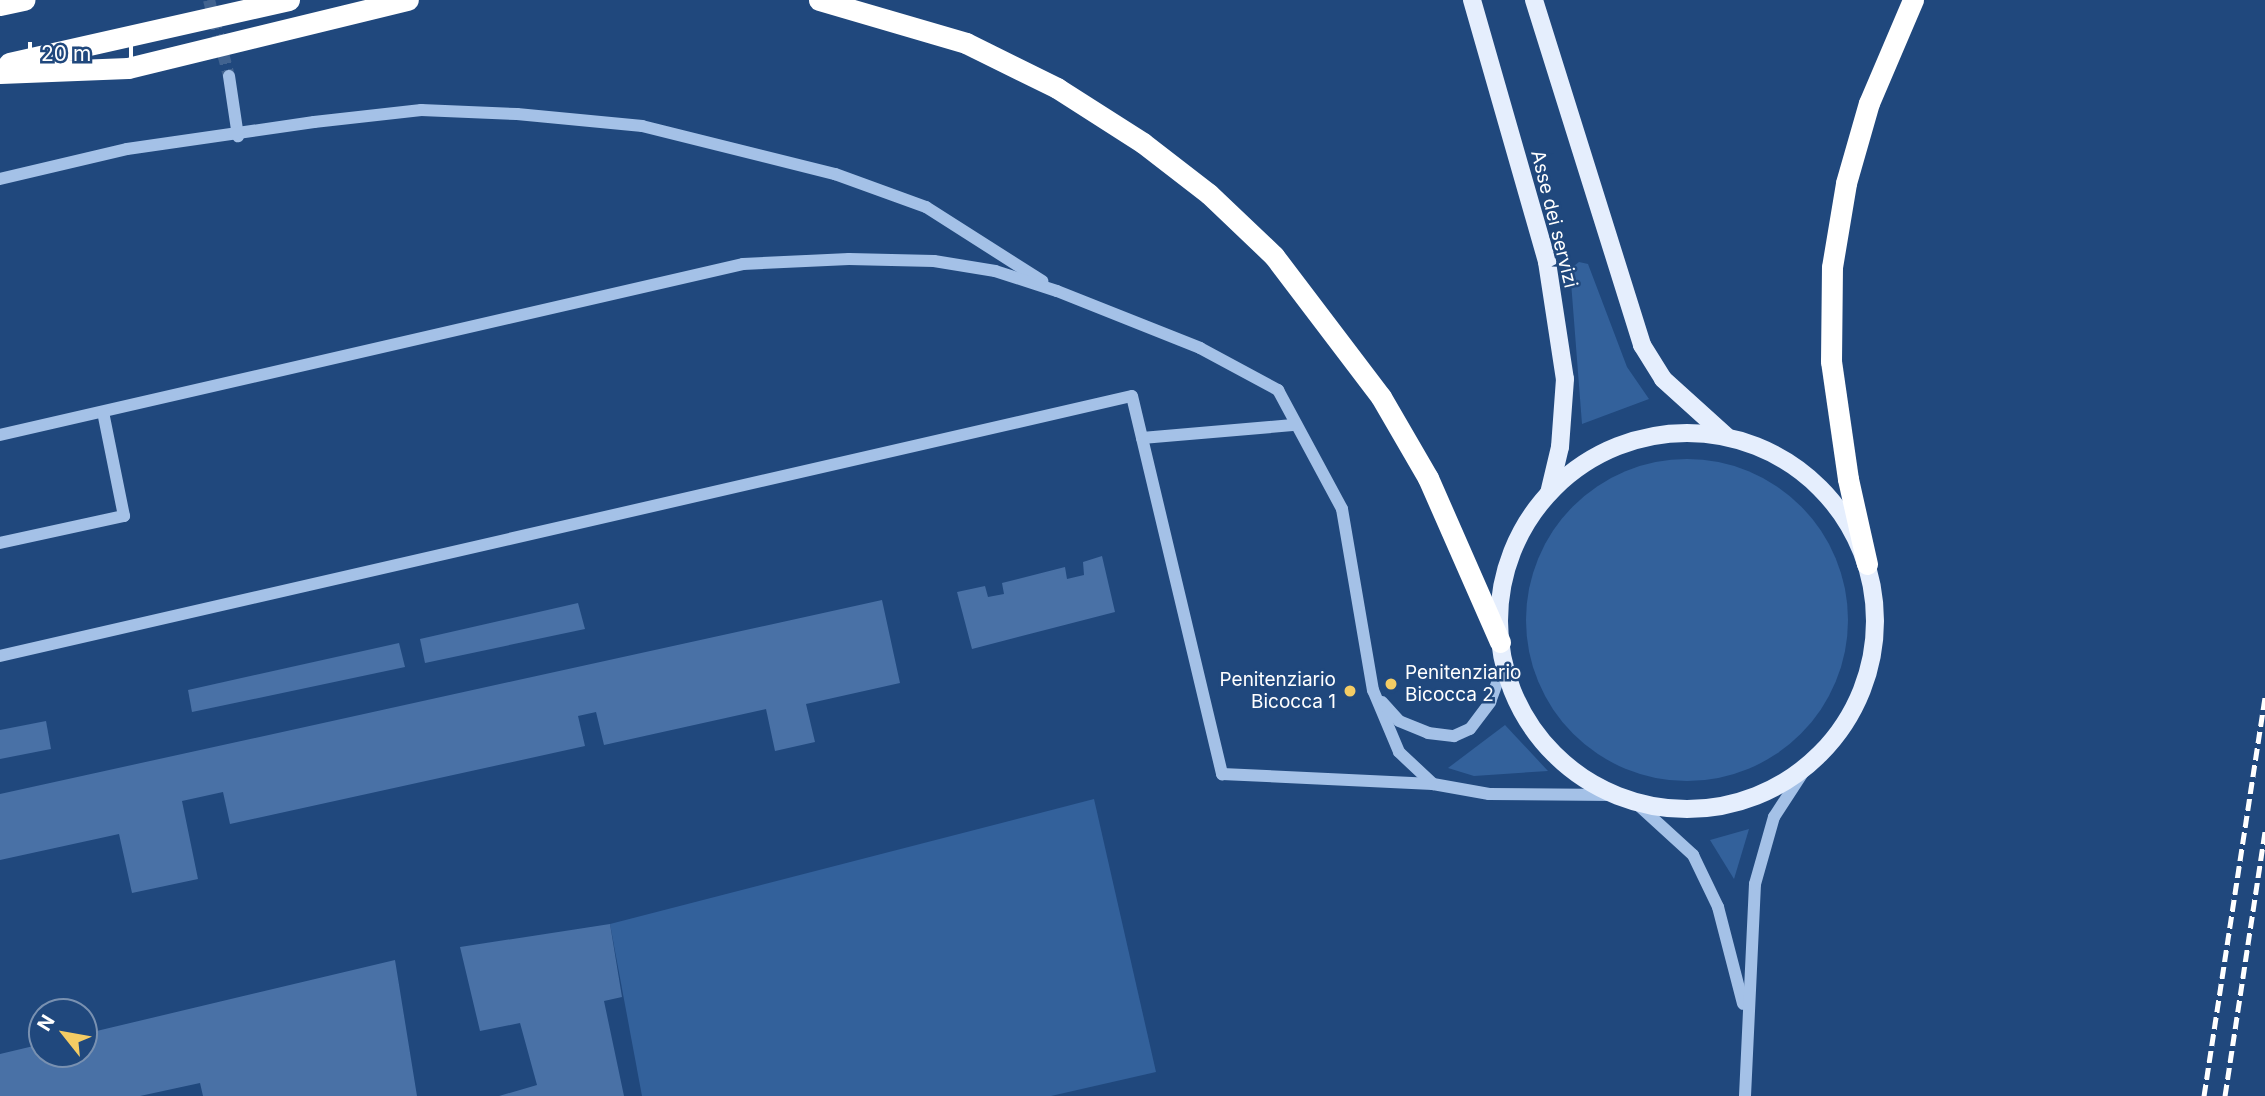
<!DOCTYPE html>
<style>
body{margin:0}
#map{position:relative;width:2265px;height:1096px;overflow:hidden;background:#20487d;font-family:Inter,sans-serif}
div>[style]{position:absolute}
.green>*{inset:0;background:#33619b}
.round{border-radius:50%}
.building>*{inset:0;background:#4971a6}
.minor-tunnel>*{height:12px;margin-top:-6px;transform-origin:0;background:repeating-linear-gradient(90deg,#416390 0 12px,transparent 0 18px)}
.minor>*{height:12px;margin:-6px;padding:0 6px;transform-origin:6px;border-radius:6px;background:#a4c1e7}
.major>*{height:18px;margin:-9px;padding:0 9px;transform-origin:9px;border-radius:9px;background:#e5eefd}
.major>.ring{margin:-9px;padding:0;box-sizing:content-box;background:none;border:18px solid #e5eefd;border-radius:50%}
.highway>*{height:21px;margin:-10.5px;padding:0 10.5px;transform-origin:10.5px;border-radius:10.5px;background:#fff}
.rail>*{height:5px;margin-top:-2.5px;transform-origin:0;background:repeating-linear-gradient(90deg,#fff 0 12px,transparent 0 17px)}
.dots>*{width:19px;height:19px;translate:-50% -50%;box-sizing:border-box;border:4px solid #20487d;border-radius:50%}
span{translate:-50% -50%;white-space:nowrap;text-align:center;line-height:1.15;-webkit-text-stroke:5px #20487d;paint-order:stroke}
.street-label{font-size:19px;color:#fff}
.poi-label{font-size:19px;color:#fff}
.left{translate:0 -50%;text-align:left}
.right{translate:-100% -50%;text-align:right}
.north{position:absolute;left:28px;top:998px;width:70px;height:70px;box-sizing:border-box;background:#20487d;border:2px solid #7991b1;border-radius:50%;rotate:301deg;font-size:19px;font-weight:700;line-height:28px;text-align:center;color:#fff}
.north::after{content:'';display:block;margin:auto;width:24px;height:32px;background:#f4cc64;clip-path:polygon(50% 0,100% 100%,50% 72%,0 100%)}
.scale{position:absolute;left:28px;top:42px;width:105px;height:32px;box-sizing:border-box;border:4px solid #fff;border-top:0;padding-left:9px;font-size:21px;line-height:24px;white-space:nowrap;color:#fff;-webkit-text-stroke:5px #20487d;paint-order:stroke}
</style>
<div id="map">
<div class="green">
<div style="clip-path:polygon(1579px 262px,1588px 264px,1627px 367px,1649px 399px,1582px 424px,1570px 269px)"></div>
<div class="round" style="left:1526px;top:459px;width:322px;height:322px"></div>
<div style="clip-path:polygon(1505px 725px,1548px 771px,1474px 776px,1448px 768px)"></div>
<div style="clip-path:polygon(1094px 799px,1156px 1072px,1051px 1096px,642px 1096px,610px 924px)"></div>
<div style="clip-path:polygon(1749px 829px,1734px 879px,1710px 840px)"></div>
</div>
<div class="building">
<div style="clip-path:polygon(1102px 556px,1115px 612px,972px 649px,957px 592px,985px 586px,988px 597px,1004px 594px,1002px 583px,1065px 567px,1067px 579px,1084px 575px,1083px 562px)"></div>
<div style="clip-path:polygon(882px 600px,900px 683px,806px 704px,815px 742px,775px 751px,766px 709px,604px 745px,596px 712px,578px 716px,585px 746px,230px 824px,223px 792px,182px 801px,198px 879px,132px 893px,119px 834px,0 860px,0 794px)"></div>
<div style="clip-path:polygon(578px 603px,585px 629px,425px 663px,420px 639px)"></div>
<div style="clip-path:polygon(399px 643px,405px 667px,192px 712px,188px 690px)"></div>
<div style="clip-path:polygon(46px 721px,51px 749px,0 759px,0 730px)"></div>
<div style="clip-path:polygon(610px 924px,622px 997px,604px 1001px,624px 1096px,499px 1096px,537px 1085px,520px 1023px,480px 1031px,460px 947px)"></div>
<div style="clip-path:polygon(395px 960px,417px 1096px,203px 1096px,200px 1083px,140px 1096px,0 1096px,0 1054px,42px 1044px,42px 1054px,84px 1054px,84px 1034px)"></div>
</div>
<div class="minor-tunnel">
<div style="left:209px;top:0;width:79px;rotate:75.3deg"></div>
</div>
<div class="minor">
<div style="left:229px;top:76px;width:61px;rotate:81.5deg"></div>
<div style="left:0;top:179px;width:130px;rotate:-13.3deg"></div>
<div style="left:127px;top:149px;width:189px;rotate:-8.2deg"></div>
<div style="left:314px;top:122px;width:108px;rotate:-6.4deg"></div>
<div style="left:421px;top:110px;width:96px;rotate:2.4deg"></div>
<div style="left:517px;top:114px;width:126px;rotate:5.5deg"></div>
<div style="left:642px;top:126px;width:199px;rotate:14deg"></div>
<div style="left:835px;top:174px;width:97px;rotate:19.9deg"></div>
<div style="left:926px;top:207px;width:138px;rotate:32.5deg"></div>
<div style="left:0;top:435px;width:762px;rotate:-12.96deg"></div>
<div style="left:743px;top:264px;width:106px;rotate:-2.7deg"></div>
<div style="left:849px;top:259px;width:85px;rotate:1.3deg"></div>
<div style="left:934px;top:261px;width:62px;rotate:9.3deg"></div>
<div style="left:995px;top:271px;width:65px;rotate:17.9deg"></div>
<div style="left:1057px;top:291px;width:154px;rotate:21.7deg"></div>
<div style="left:1200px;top:348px;width:89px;rotate:28.3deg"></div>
<div style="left:1278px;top:390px;width:135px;rotate:61.7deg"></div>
<div style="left:1342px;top:509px;width:184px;rotate:80.3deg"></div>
<div style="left:1373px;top:690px;width:67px;rotate:67.2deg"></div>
<div style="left:1399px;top:752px;width:47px;rotate:43.3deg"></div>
<div style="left:1433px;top:784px;width:57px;rotate:10.1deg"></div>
<div style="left:1489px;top:794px;width:126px;rotate:0.5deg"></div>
<div style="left:1142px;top:438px;width:154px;rotate:-4.9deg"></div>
<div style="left:0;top:543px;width:127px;rotate:-12.3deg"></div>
<div style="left:124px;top:516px;width:106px;rotate:-101.4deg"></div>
<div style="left:0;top:656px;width:1161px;rotate:-12.94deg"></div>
<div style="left:1132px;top:396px;width:389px;rotate:76.6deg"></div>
<div style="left:1222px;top:774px;width:211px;rotate:2.7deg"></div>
<div style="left:1382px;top:702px;width:25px;rotate:48deg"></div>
<div style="left:1399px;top:721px;width:31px;rotate:22deg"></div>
<div style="left:1428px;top:733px;width:26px;rotate:7deg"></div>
<div style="left:1454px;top:736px;width:17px;rotate:-24deg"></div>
<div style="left:1470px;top:729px;width:34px;rotate:-53deg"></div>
<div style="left:1490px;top:702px;width:40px;rotate:-69.8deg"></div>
<div style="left:1635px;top:802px;width:79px;rotate:42.4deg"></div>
<div style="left:1693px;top:855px;width:58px;rotate:64.3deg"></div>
<div style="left:1718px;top:907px;width:100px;rotate:75.5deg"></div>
<div style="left:1745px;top:1096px;width:212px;rotate:-87.3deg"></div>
<div style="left:1755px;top:884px;width:70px;rotate:-74.2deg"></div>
<div style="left:1774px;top:817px;width:59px;rotate:-56.9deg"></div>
</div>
<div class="major">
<div style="left:1472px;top:0;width:273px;rotate:74deg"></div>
<div style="left:1547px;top:262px;width:118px;rotate:81.3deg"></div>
<div style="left:1565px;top:379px;width:68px;rotate:94.2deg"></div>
<div style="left:1560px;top:447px;width:47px;rotate:103.4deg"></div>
<div style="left:1534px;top:0;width:362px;rotate:72.6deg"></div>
<div style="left:1642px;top:345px;width:40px;rotate:58deg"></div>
<div style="left:1663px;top:379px;width:85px;rotate:42.1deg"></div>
<div class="ring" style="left:1499px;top:433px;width:358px;height:358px"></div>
</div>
<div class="highway">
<div style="left:819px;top:0;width:153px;rotate:16.3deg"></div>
<div style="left:966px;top:43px;width:102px;rotate:26.3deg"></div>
<div style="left:1057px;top:88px;width:102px;rotate:32.6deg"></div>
<div style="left:1143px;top:143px;width:83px;rotate:37.7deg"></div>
<div style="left:1209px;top:194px;width:90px;rotate:43.6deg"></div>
<div style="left:1274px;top:256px;width:177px;rotate:52.8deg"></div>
<div style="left:1381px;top:397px;width:94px;rotate:59.9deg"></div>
<div style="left:1428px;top:478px;width:179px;rotate:66.3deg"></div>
<div style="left:0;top:5px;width:25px;rotate:-12deg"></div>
<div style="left:9px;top:63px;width:287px;rotate:-12.7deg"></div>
<div style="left:0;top:73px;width:128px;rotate:-2.2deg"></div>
<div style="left:128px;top:68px;width:288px;rotate:-13.7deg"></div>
<div style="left:1867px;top:564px;width:87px;rotate:-102.6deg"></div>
<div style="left:1848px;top:479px;width:119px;rotate:-98.2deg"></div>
<div style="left:1831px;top:361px;width:94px;rotate:-89.4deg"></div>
<div style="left:1832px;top:267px;width:85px;rotate:-80.5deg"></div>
<div style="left:1846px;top:183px;width:83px;rotate:-74deg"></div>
<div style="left:1869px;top:103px;width:112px;rotate:-66.9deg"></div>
</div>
<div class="rail">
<div style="left:2204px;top:1096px;width:404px;rotate:-81.3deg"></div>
<div style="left:2225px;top:1096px;width:269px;rotate:-81.4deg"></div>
</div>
<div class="dots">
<div style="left:1391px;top:684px;background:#f4cc64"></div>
<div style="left:1350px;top:691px;background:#f4cc64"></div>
</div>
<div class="street-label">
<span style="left:1554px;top:219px;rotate:76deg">Asse dei servizi</span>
</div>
<div class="poi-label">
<span class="left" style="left:1405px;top:684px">Penitenziario<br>Bicocca 2</span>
<span class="right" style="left:1336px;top:691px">Penitenziario<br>Bicocca 1</span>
</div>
<div class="north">N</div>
<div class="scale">20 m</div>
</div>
